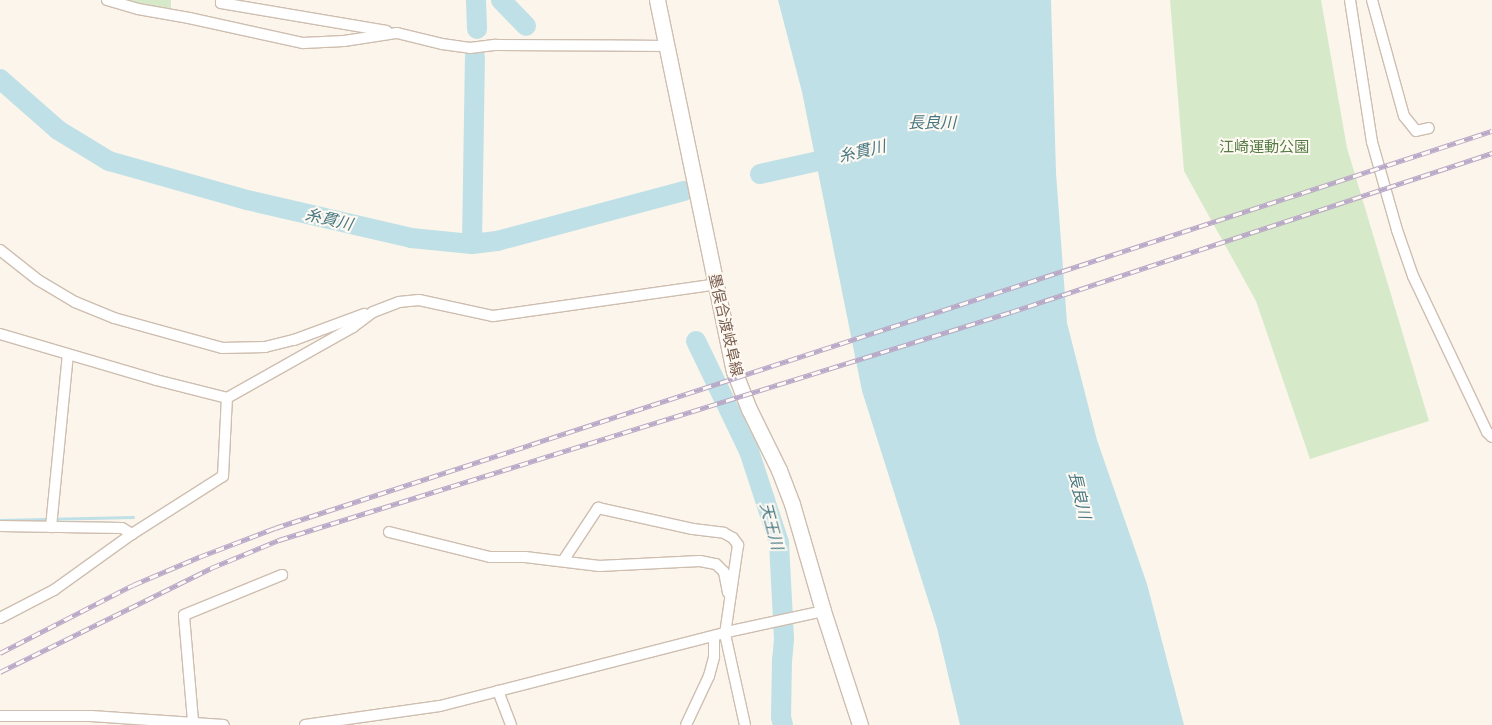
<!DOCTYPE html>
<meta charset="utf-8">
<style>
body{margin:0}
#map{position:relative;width:1492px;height:725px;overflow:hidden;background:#fcf5eb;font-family:Mulish,"Noto Sans JP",sans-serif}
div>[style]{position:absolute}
.green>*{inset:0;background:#d6eac9}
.water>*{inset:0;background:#bfe0e6}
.stream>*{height:3px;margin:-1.5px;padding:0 1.5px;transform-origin:1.5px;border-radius:1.5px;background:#bfe0e6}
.river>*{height:20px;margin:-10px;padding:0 10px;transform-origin:10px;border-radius:10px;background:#bfe0e6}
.roads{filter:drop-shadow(1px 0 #cebeb0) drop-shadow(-1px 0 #cebeb0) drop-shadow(0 1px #cebeb0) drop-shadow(0 -1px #cebeb0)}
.minor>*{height:10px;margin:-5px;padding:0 5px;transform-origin:5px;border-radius:5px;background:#fff}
.secondary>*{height:15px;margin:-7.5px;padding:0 7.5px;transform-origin:7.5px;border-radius:7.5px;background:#fff}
.rail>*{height:5px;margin-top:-2.5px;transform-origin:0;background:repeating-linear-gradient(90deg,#fef9f2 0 9px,#b9a8c7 0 18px);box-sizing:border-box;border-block:1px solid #b9a8c7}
span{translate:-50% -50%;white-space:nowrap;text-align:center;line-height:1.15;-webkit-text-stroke:4px #fef9f2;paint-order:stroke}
.park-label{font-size:15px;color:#567c46}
.street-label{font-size:15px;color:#775d4e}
.water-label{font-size:16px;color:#457882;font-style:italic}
</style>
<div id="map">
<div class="green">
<div style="clip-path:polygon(119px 0,171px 0,171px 10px,133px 5px)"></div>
<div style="clip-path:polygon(1170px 0,1321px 0,1347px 148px,1429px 421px,1310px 459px,1256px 301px,1184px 171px)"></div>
</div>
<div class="water">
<div style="clip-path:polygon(778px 0,1051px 0,1056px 173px,1067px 323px,1097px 440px,1147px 584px,1184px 725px,960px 725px,937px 628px,862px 391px,802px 92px)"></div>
</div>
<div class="stream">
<div style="left:0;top:520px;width:133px;rotate:-1.3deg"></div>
</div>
<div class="river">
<div style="left:476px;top:0;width:29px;rotate:88deg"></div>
<div style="left:501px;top:0;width:36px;rotate:46deg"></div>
<div style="left:0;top:79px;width:77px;rotate:41.3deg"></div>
<div style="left:58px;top:130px;width:60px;rotate:31.3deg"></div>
<div style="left:109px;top:161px;width:143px;rotate:15.8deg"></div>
<div style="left:247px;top:200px;width:168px;rotate:13deg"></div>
<div style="left:411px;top:238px;width:61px;rotate:5.6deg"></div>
<div style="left:472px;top:244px;width:25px;rotate:-7deg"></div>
<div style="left:497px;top:241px;width:194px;rotate:-15deg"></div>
<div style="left:760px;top:174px;width:83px;rotate:-12.5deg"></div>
<div style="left:472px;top:244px;width:187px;rotate:-89.1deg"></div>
<div style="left:696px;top:341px;width:122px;rotate:64.3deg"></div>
<div style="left:749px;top:451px;width:97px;rotate:71.9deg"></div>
<div style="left:779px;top:543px;width:96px;rotate:87deg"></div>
<div style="left:784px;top:639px;width:21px;rotate:95deg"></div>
<div style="left:782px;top:660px;width:57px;rotate:91deg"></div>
<div style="left:781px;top:717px;width:8px;rotate:76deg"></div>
</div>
<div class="roads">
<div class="minor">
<div style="left:107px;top:0;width:32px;rotate:16deg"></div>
<div style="left:138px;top:9px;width:52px;rotate:10deg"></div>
<div style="left:189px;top:18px;width:117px;rotate:12.4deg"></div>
<div style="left:303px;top:43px;width:41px;rotate:-2.8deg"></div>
<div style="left:344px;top:41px;width:54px;rotate:-8.6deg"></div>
<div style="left:397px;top:33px;width:46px;rotate:13.7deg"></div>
<div style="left:442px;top:44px;width:28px;rotate:8deg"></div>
<div style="left:470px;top:48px;width:26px;rotate:-7deg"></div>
<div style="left:496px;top:45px;width:170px;rotate:0.3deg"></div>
<div style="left:221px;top:0;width:3px;rotate:90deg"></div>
<div style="left:221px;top:3px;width:168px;rotate:9.6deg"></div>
<div style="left:1350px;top:0;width:144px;rotate:81.2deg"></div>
<div style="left:1372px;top:142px;width:91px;rotate:74.1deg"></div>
<div style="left:1397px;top:230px;width:49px;rotate:70.8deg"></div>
<div style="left:1413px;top:276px;width:173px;rotate:64.6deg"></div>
<div style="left:1487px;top:432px;width:7px;rotate:45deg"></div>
<div style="left:1372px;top:0;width:120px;rotate:74.6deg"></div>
<div style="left:1404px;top:116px;width:19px;rotate:51deg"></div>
<div style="left:1416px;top:131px;width:13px;rotate:-13deg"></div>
<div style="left:0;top:250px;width:48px;rotate:38.3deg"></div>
<div style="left:38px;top:280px;width:43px;rotate:30.7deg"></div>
<div style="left:75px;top:302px;width:42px;rotate:22.3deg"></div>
<div style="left:114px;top:318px;width:112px;rotate:15.5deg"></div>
<div style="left:222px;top:348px;width:43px;rotate:-1.3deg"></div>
<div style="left:265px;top:347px;width:30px;rotate:-14deg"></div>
<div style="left:294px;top:340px;width:75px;rotate:-20.4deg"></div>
<div style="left:0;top:334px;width:163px;rotate:16.4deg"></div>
<div style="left:156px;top:380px;width:73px;rotate:14.2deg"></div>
<div style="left:227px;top:398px;width:145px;rotate:-29.4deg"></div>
<div style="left:353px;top:327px;width:25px;rotate:-37deg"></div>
<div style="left:373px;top:312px;width:28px;rotate:-21deg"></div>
<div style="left:399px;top:302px;width:20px;rotate:-6deg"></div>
<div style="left:419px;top:300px;width:76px;rotate:12.2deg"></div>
<div style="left:493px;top:316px;width:226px;rotate:-8.1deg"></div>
<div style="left:0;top:526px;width:122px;rotate:0.9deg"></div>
<div style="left:122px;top:528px;width:12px;rotate:31deg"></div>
<div style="left:51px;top:527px;width:173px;rotate:-84.4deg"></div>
<div style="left:389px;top:532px;width:104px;rotate:13.9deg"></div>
<div style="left:490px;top:557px;width:35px"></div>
<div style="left:525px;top:557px;width:75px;rotate:6.9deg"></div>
<div style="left:599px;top:566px;width:101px;rotate:-2.8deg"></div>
<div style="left:700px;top:561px;width:16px;rotate:11deg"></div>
<div style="left:716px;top:564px;width:11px;rotate:45deg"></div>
<div style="left:724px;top:572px;width:21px;rotate:79deg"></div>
<div style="left:563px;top:561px;width:64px;rotate:-56.6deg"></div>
<div style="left:598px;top:508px;width:97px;rotate:12.5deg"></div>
<div style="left:693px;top:529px;width:31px;rotate:7deg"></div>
<div style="left:724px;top:533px;width:10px;rotate:29deg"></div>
<div style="left:733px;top:538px;width:9px;rotate:54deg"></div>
<div style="left:738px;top:545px;width:90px;rotate:98.3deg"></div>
<div style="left:725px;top:634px;width:93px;rotate:77.6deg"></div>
<div style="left:0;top:618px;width:61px;rotate:-27.4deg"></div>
<div style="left:54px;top:590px;width:96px;rotate:-35.7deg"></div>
<div style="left:132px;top:534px;width:108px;rotate:-32.5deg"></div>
<div style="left:223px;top:476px;width:78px;rotate:-87.1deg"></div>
<div style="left:498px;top:691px;width:36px;rotate:69deg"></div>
<div style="left:0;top:716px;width:91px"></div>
<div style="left:91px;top:716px;width:133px;rotate:3.9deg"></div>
<div style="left:193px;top:721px;width:106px;rotate:-94.9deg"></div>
<div style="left:184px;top:615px;width:106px;rotate:-22.2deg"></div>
<div style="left:305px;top:725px;width:136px;rotate:-8deg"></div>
<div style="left:440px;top:706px;width:306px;rotate:-14.4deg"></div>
<div style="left:736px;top:630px;width:89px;rotate:-12.3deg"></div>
<div style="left:686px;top:725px;width:54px;rotate:-64.9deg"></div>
<div style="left:709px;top:676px;width:20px;rotate:-75deg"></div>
<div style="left:714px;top:657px;width:20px;rotate:-90deg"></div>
</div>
<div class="secondary">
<div style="left:657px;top:0;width:379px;rotate:78.3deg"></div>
<div style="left:734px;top:371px;width:41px;rotate:68.5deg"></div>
<div style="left:749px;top:409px;width:68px;rotate:63.8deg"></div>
<div style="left:779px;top:470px;width:36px;rotate:69deg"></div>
<div style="left:792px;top:504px;width:111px;rotate:73.8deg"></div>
<div style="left:823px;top:611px;width:120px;rotate:72deg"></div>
</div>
</div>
<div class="rail">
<div style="left:0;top:653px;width:149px;rotate:-27.1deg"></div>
<div style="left:133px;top:585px;width:72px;rotate:-23deg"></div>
<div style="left:199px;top:557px;width:81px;rotate:-20.9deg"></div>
<div style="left:275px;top:528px;width:1280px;rotate:-18.07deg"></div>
<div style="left:0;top:672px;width:235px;rotate:-26.2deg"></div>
<div style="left:211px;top:568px;width:74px;rotate:-22.4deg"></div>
<div style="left:279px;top:540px;width:767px;rotate:-17.3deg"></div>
<div style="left:1011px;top:312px;width:507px;rotate:-18.29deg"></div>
</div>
<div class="park-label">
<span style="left:1264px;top:147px">江崎運動公園</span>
</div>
<div class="street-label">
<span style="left:726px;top:325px;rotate:77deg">墨俣合渡岐阜線</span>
</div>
<div class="water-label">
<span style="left:932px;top:122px">長良川</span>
<span style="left:862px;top:151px;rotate:-13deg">糸貫川</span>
<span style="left:329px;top:219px;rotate:13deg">糸貫川</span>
<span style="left:1080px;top:495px;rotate:77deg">長良川</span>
<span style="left:772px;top:526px;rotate:75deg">天王川</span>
</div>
</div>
